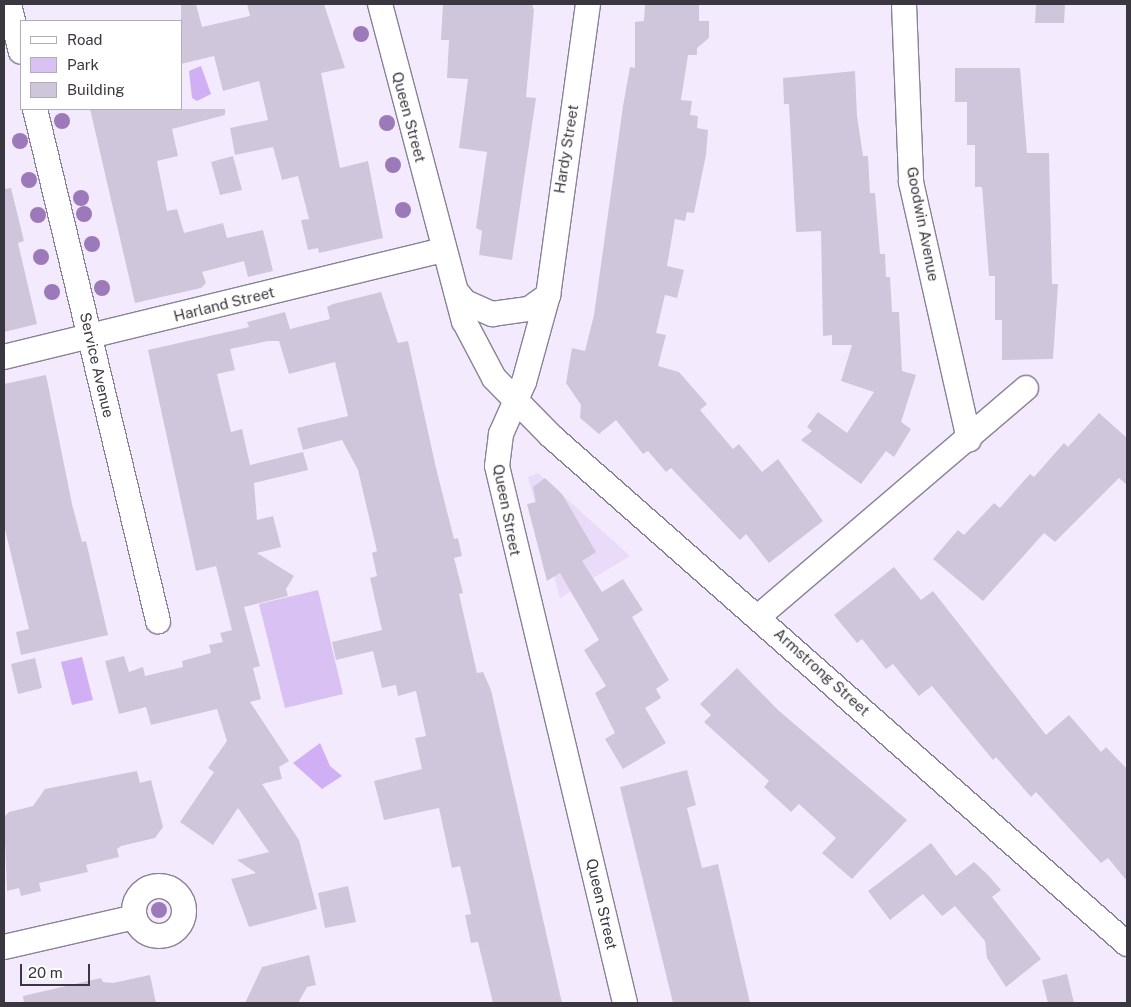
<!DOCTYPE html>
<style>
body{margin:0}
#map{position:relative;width:1131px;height:1007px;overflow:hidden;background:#f3ebfd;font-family:"Public Sans",sans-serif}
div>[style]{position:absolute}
.built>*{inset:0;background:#e9dbf9}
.green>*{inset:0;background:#d9c1f4}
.water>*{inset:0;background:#d0aff4}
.building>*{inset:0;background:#d0c6dc}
.roads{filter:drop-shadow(1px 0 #8a8195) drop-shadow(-1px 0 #8a8195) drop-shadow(0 1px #8a8195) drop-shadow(0 -1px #8a8195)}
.minor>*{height:24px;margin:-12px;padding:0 12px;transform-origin:12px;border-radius:12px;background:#fff}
.minor>.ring{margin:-12px;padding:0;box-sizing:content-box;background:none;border:24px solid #fff;border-radius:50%}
.trees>*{width:16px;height:16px;margin:-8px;border-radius:50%;background:#9c79b8}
span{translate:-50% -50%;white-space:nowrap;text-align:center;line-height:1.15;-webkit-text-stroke:5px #fff;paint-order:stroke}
.street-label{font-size:15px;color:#3b3740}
.frame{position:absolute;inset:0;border:5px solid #3b3740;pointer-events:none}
.legend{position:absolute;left:20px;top:20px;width:162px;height:90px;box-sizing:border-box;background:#fff;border:1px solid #b1afb3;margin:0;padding:6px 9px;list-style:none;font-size:15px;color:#3b3740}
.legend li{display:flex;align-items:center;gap:10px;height:25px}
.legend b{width:25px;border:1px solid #b1afb3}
.scale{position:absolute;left:20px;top:964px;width:70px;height:22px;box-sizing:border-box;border:2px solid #3b3740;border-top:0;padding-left:6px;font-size:15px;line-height:18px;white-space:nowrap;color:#3b3740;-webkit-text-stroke:4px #fff;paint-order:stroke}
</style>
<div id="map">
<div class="built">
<div style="clip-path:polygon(538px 473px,630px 556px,560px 598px,528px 477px)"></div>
</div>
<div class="green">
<div style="clip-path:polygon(318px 590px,343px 694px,285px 708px,259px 604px)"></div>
</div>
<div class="water">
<div style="clip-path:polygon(201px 66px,211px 94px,197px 101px,192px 98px,189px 71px)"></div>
<div style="clip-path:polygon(82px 657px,93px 700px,72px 705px,61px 662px)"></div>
<div style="clip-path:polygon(320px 743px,330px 766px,342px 776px,322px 789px,293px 763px)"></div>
</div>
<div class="building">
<div style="clip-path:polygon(181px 4px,196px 4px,202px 27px,250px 16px,247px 4px,324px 4px,345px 68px,321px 73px,340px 168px,368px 161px,383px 238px,319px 253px,318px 248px,308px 250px,301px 220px,309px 219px,298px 176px,282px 180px,273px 147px,235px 155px,230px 128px,268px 120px,259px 81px,223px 91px,214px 56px,181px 64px)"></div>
<div style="clip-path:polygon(443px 4px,532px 4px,534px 10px,526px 97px,536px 98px,512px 260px,479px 255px,482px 231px,476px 228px,487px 152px,459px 148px,468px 79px,447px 78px,449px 40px,441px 40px)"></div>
<div style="clip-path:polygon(645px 4px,699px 4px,699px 21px,709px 21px,709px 38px,697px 48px,697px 55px,688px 55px,681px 100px,692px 101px,690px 115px,698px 116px,697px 128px,708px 130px,706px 155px,694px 213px,687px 212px,685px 221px,675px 219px,667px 266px,684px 270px,677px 298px,665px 295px,656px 333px,666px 335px,658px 366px,679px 372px,707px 404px,700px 410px,733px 449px,739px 444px,762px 472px,778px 459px,823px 521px,769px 563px,746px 534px,740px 540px,671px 468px,666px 472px,648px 451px,643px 454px,616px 420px,599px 434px,580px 418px,581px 405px,566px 383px,572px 348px,585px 351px,594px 315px,623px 106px,630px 67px,635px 68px,635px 22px,644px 21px)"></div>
<div style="clip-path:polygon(1036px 4px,1065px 4px,1064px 23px,1035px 23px)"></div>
<div style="clip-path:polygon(955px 68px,1020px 68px,1027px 153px,1049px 153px,1052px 284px,1058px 284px,1053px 359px,1002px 360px,1002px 320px,995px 320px,995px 276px,989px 276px,982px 187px,975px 187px,975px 145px,967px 145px,967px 102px,955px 102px)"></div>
<div style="clip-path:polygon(855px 71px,857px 116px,863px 156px,868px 156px,870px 193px,875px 193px,880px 254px,885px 254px,886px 277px,890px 277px,892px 312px,899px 312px,902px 371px,916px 375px,901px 422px,911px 429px,894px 457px,886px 451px,861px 484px,801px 440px,812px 431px,807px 427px,818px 412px,847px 433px,874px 392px,841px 381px,852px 345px,832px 345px,832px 335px,823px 336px,821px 231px,796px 232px,789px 104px,784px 104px,783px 78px)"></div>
<div style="clip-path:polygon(90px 109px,225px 109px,225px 115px,172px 129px,178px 156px,157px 161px,167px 211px,177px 209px,184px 233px,223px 223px,227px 238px,263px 230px,273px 271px,248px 277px,244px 261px,202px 272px,206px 283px,201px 288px,135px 303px)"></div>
<div style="clip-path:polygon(233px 156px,242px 190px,220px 195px,211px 162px)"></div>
<div style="clip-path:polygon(11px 188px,24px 241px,18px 243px,37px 324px,4px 332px,4px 189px)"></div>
<div style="clip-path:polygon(381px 292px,398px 343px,408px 341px,436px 468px,454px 539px,458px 538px,462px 556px,454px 558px,463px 593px,459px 594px,477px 673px,483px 672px,491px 690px,562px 1003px,493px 1003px,478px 942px,471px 943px,465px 915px,471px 914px,460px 866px,452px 868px,439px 808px,384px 820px,374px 781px,422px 769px,415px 738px,426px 736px,416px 691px,398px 696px,396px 685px,382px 688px,373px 651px,336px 660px,332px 642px,382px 630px,370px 578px,377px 576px,372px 553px,377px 551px,358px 470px,342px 440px,303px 450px,297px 428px,348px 416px,335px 362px,289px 374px,279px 341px,268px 341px,230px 349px,235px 370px,217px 374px,231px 432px,242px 429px,250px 465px,303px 452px,308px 470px,254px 483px,257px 520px,273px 516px,281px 547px,257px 553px,294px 576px,286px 589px,288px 596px,244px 607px,260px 666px,253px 668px,261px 699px,250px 702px,289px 761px,279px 767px,282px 779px,262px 784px,299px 840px,317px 909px,249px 927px,231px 879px,256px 873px,237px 860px,269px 852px,238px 808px,213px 845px,180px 822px,214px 772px,208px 768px,227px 741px,217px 709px,151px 725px,146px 707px,119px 714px,105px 661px,124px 656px,129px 672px,143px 667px,145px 676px,183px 667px,182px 661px,211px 653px,209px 645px,223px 642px,220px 633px,232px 630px,216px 566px,196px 571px,148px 350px,249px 327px,247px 322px,285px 312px,290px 329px,330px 319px,327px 307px,333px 304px)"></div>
<div style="clip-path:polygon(46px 375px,72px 504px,82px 542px,86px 541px,108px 635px,21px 655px,16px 632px,29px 629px,4px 525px,4px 384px)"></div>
<div style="clip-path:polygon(1099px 413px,1127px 438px,1127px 485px,1119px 478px,1055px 542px,1044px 533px,983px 601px,933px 559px,958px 530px,964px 535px,994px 503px,1000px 508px,1030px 474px,1034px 477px,1064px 443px,1068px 447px)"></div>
<div style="clip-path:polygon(545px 478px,562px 494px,596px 552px,582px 561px,602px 592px,623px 579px,643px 610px,632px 617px,669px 680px,656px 689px,661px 698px,645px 708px,666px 743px,623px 769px,605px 739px,615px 733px,595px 693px,606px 686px,584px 650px,599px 640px,560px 573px,547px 581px,527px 504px,536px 502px,533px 487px)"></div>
<div style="clip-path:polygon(894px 567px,921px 600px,933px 591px,1046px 735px,1069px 715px,1101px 752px,1106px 747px,1127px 769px,1127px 881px,1108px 858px,1101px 863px,1036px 792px,1031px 797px,996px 757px,993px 760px,932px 686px,919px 696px,893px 664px,886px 669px,862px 639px,857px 643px,834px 615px)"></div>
<div style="clip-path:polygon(35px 658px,42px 688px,18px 694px,11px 664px)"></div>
<div style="clip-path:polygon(737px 668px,778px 710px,907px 820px,852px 879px,822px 853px,836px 838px,799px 804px,791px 812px,764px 787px,769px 781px,704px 722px,711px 715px,700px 704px)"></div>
<div style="clip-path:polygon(687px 770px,696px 805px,687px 808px,702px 868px,718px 864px,750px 1003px,673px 1003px,620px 787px)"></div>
<div style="clip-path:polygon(137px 771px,140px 783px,151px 780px,163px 827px,155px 838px,121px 846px,117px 849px,119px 857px,86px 865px,88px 872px,39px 883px,41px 891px,21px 896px,19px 888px,7px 891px,4px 817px,9px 812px,33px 806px,45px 789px)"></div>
<div style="clip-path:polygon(931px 843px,956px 876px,974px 862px,988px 875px,1001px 890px,992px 897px,1041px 959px,1006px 987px,987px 958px,985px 941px,955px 906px,942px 916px,923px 894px,890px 920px,868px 891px)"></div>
<div style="clip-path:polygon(348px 886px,356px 922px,325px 928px,318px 893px)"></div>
<div style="clip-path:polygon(309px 955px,316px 985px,307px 987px,298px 1003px,245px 1003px,262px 967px)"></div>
<div style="clip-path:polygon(1067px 974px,1074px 1003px,1048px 1003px,1042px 980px)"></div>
<div style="clip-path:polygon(150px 975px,156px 1003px,24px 1003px,23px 996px,101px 978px,103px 982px,113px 983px)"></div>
</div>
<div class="roads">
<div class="minor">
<div style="left:9px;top:4px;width:49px;rotate:76deg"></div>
<div style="left:380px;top:4px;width:328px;rotate:75.2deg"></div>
<div style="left:464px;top:321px;width:64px;rotate:62.2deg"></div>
<div style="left:494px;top:378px;width:81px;rotate:45.5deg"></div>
<div style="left:551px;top:436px;width:768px;rotate:41.41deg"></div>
<div style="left:588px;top:4px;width:294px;rotate:97.8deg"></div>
<div style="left:548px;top:295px;width:90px;rotate:105.4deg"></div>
<div style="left:524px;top:382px;width:57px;rotate:113.9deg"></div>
<div style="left:501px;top:434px;width:32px;rotate:97deg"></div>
<div style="left:497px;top:466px;width:552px;rotate:76.59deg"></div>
<div style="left:904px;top:4px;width:178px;rotate:87.7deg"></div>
<div style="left:911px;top:182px;width:264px;rotate:77.3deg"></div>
<div style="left:35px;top:109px;width:527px;rotate:76.49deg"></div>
<div style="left:456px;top:291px;width:14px;rotate:51deg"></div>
<div style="left:465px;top:302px;width:30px;rotate:24deg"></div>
<div style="left:492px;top:314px;width:37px;rotate:-8deg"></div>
<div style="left:529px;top:309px;width:24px;rotate:-36deg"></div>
<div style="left:4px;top:357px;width:453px;rotate:-13.7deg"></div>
<div style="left:759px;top:616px;width:351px;rotate:-40.5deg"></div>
<div class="ring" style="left:134px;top:886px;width:26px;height:26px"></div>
<div style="left:4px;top:947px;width:134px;rotate:-12.9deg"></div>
</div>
</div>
<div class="trees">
<div style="left:361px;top:34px"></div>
<div style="left:62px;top:121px"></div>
<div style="left:387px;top:123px"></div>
<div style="left:20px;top:141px"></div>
<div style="left:393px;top:165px"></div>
<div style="left:29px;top:180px"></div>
<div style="left:81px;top:198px"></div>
<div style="left:403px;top:210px"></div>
<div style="left:84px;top:214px"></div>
<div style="left:38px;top:215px"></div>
<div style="left:92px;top:244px"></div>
<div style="left:41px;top:257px"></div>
<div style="left:102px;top:288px"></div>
<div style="left:52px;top:292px"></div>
<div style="left:159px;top:910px"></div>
</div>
<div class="street-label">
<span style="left:409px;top:117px;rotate:75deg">Queen Street</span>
<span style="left:566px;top:149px;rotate:-81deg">Hardy Street</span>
<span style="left:923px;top:224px;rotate:79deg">Goodwin Avenue</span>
<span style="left:224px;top:304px;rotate:-14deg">Harland Street</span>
<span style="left:97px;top:365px;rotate:77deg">Service Avenue</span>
<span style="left:507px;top:510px;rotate:79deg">Queen Street</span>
<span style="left:822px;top:672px;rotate:42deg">Armstrong Street</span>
<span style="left:602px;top:904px;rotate:77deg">Queen Street</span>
</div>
<div class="frame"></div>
<ul class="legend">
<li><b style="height:6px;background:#fff"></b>Road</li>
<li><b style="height:14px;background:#d9c1f4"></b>Park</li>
<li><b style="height:14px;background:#d0c6dc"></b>Building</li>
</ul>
<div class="scale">20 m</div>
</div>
